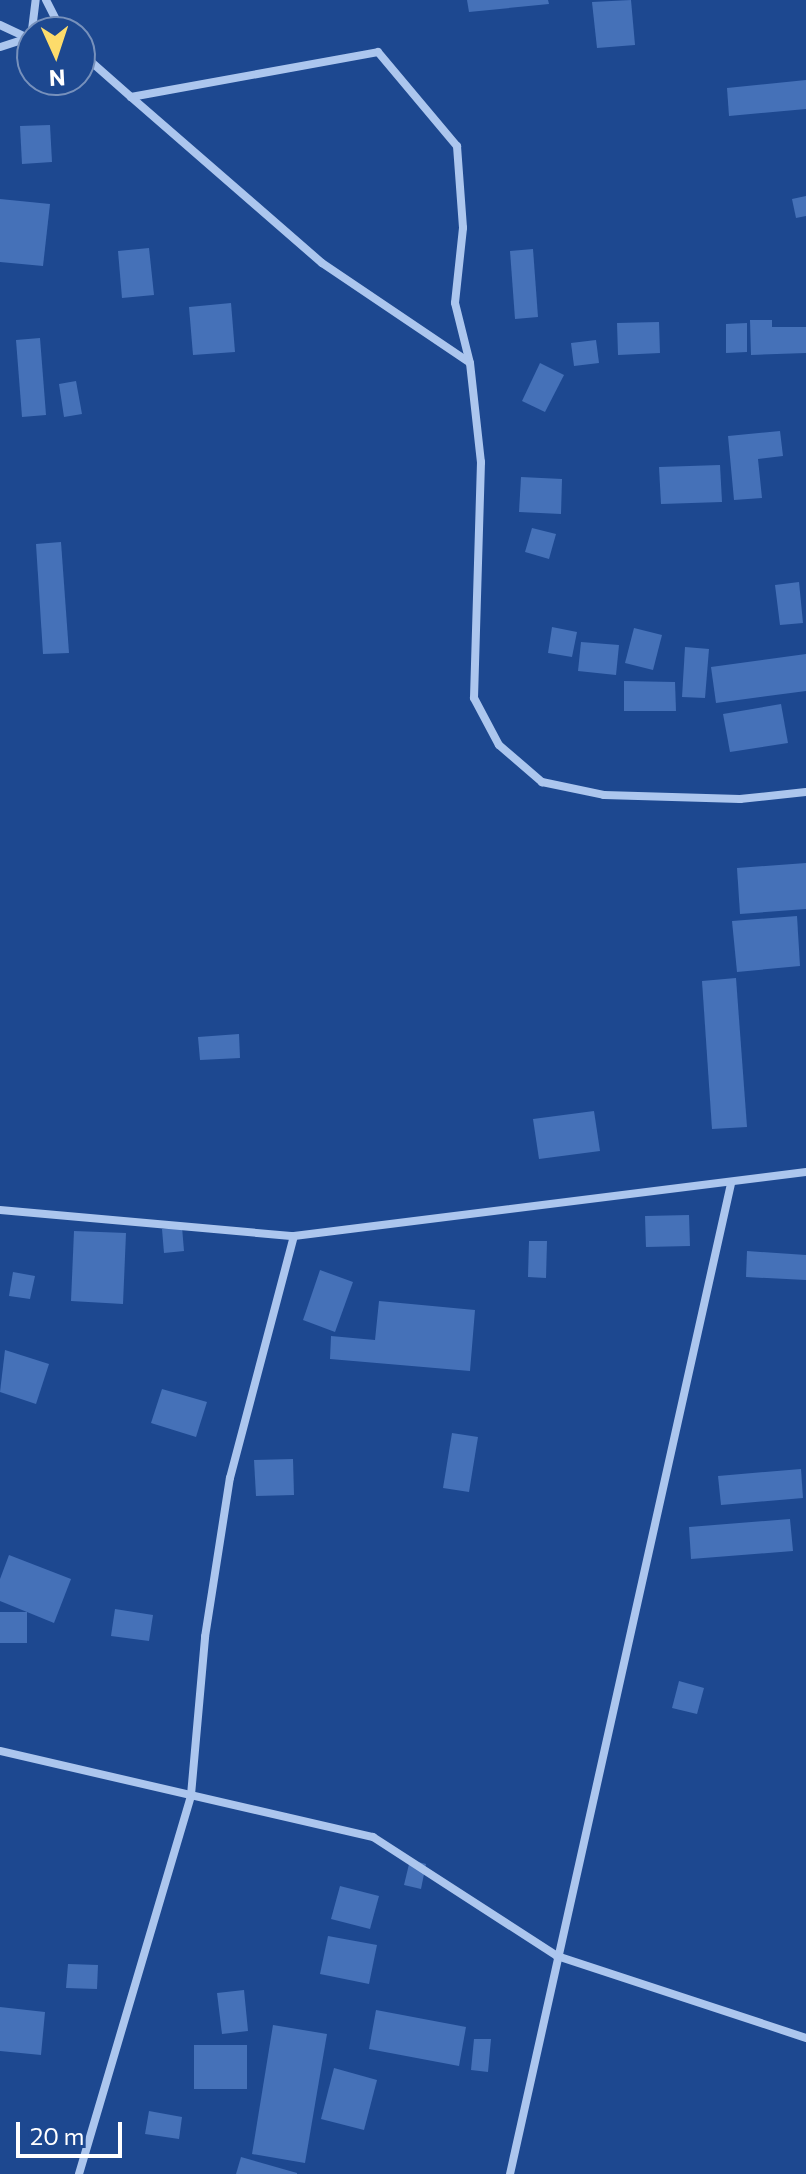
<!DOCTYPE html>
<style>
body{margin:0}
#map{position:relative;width:806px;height:2174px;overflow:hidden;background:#1d4890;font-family:Commissioner,sans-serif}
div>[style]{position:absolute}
.building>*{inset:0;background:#4571b8}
.minor>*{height:8px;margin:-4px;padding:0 4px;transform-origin:4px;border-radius:4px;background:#acc6ee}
span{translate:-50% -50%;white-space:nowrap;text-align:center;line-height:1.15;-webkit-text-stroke:6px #1d4890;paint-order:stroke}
.north{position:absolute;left:16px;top:16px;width:80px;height:80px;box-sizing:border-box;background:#1d4890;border:2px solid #7791bc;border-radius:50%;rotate:177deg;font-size:22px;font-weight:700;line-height:32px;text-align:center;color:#fff}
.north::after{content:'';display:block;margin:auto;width:28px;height:36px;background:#fddc6b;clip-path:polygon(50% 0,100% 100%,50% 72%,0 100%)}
.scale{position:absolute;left:16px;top:2122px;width:106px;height:36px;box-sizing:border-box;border:4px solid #fff;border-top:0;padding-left:10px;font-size:24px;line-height:28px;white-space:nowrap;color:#fff;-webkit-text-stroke:6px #1d4890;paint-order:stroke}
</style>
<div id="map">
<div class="building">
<div style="clip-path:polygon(467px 0,548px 0,549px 4px,469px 12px)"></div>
<div style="clip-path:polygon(631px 0,635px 45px,597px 48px,592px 2px)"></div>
<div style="clip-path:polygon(806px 80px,806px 109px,729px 116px,727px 88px)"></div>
<div style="clip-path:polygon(50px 125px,52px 162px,22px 164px,20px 126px)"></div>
<div style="clip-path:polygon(806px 196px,806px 216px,796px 218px,792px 199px)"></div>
<div style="clip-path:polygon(0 199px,50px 204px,43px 266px,0 262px)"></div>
<div style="clip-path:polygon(149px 248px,154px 295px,122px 298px,118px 251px)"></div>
<div style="clip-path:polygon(533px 249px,538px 317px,515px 319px,510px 251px)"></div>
<div style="clip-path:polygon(231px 303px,235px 352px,193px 355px,189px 307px)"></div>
<div style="clip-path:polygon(750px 320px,772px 320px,772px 327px,806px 327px,806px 353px,751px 355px)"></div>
<div style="clip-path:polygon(659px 322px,660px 353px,618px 355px,617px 323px)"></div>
<div style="clip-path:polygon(747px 323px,747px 352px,726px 353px,726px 324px)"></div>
<div style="clip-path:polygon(40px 338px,46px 415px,22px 417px,16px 340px)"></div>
<div style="clip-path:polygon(596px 340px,599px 363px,574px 366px,571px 343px)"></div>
<div style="clip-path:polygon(540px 363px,564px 375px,545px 412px,522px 401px)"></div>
<div style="clip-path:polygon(76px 381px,82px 414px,64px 417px,59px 384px)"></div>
<div style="clip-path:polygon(780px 431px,783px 456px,758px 459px,762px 498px,734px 500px,728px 436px)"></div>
<div style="clip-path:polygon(720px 465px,722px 502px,661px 504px,659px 467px)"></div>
<div style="clip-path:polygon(521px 477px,562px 479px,561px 514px,519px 512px)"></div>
<div style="clip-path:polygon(532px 528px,556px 534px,549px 559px,525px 552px)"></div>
<div style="clip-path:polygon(61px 542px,69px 653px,43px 654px,36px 544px)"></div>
<div style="clip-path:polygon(799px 582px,803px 623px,780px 625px,775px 585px)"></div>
<div style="clip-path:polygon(552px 627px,577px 632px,572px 657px,548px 653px)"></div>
<div style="clip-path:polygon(634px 628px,662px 635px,653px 670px,625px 663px)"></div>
<div style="clip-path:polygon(581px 642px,619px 645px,616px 675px,578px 671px)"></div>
<div style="clip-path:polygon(685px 647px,709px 649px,705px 698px,682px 697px)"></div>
<div style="clip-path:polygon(806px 654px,806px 691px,716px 703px,711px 667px)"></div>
<div style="clip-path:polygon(624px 681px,675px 682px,676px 711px,624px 711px)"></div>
<div style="clip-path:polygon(781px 704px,788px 743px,730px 752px,723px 714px)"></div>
<div style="clip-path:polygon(806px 863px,806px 909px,740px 914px,737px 868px)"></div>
<div style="clip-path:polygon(797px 916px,800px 966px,737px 972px,732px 921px)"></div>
<div style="clip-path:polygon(736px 978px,747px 1127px,712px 1129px,702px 981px)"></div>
<div style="clip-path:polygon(239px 1034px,240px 1058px,200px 1060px,198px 1037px)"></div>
<div style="clip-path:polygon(594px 1111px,600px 1151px,539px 1159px,533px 1119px)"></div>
<div style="clip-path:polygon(689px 1215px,690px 1246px,646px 1247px,645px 1216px)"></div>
<div style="clip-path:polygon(182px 1227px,184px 1251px,164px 1253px,162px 1229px)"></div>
<div style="clip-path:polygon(74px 1231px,126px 1233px,123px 1304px,71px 1301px)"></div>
<div style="clip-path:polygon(529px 1241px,547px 1241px,546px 1278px,528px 1277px)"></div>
<div style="clip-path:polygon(747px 1251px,806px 1255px,806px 1280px,746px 1277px)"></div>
<div style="clip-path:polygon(320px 1270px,353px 1282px,335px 1332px,303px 1320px)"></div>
<div style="clip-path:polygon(13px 1272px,35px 1276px,30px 1299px,9px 1296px)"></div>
<div style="clip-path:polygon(379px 1301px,475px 1310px,470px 1371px,330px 1359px,331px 1336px,375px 1340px)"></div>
<div style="clip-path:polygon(5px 1350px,49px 1364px,36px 1404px,0 1392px)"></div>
<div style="clip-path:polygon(162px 1389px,207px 1402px,196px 1437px,151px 1423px)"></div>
<div style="clip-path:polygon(452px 1433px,478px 1437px,469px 1492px,443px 1488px)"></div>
<div style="clip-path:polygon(293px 1459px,294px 1495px,256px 1496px,254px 1460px)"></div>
<div style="clip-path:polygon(801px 1469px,803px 1498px,721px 1505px,718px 1476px)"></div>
<div style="clip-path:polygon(790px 1519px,793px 1551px,691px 1559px,689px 1527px)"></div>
<div style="clip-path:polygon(9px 1555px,71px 1579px,54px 1623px,0 1601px,0 1579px)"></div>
<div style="clip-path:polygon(115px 1609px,153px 1615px,149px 1641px,111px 1636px)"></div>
<div style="clip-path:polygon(0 1612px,27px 1612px,27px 1643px,0 1643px)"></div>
<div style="clip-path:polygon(679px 1681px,704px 1688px,697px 1714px,672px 1708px)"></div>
<div style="clip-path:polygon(410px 1860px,426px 1864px,421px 1889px,404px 1885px)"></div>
<div style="clip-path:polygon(340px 1886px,379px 1896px,370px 1929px,331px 1919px)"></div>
<div style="clip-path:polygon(328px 1936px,377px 1945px,369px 1984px,320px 1974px)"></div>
<div style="clip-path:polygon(68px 1964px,98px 1965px,97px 1989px,66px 1988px)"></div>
<div style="clip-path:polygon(244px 1990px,248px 2031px,222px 2034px,217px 1993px)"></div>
<div style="clip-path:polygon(0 2007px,45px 2012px,41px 2055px,0 2051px)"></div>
<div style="clip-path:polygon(376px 2010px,466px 2027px,459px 2066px,369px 2049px)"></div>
<div style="clip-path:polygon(273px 2025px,327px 2034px,305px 2163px,252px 2154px)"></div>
<div style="clip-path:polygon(474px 2039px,491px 2039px,488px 2072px,471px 2070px)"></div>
<div style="clip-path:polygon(194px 2045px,247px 2045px,247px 2089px,194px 2089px)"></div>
<div style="clip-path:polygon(334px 2068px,377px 2080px,364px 2130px,321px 2119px)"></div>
<div style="clip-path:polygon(149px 2111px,182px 2117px,179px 2139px,145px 2134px)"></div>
<div style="clip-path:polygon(241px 2157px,297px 2173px,297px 2174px,236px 2174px)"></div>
</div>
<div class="minor">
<div style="left:46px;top:0;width:36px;rotate:63deg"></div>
<div style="left:0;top:25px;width:31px;rotate:25deg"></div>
<div style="left:28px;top:38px;width:29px;rotate:162deg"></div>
<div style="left:31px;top:38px;width:38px;rotate:-83deg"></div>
<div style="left:80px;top:52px;width:68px;rotate:41.4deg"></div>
<div style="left:131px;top:97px;width:251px;rotate:-10.3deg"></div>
<div style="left:378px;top:52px;width:123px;rotate:50deg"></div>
<div style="left:457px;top:146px;width:82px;rotate:85.8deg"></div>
<div style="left:463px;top:228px;width:75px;rotate:96.1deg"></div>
<div style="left:455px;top:303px;width:62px;rotate:76deg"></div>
<div style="left:470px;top:363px;width:100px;rotate:83.7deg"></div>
<div style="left:481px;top:462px;width:236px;rotate:91.7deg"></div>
<div style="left:474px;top:698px;width:53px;rotate:62deg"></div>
<div style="left:499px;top:745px;width:57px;rotate:40.7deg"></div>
<div style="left:542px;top:782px;width:63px;rotate:11.8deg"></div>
<div style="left:604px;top:795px;width:136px;rotate:1.7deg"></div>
<div style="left:740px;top:799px;width:66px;rotate:-6.1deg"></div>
<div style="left:131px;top:97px;width:253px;rotate:41deg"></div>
<div style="left:322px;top:263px;width:177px;rotate:34deg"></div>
<div style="left:0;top:1210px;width:295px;rotate:5.1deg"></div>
<div style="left:294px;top:1236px;width:516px;rotate:-7.13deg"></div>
<div style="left:0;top:1751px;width:383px;rotate:13deg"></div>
<div style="left:373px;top:1837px;width:219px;rotate:32.9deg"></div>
<div style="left:557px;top:1956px;width:262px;rotate:18.2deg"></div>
<div style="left:79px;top:2174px;width:395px;rotate:-73.5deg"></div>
<div style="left:191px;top:1795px;width:159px;rotate:-84.9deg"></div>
<div style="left:205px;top:1637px;width:161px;rotate:-81.1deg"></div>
<div style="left:230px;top:1478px;width:250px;rotate:-75.2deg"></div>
<div style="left:510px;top:2174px;width:1014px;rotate:-77.42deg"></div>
</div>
<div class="north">N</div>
<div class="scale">20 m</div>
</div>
